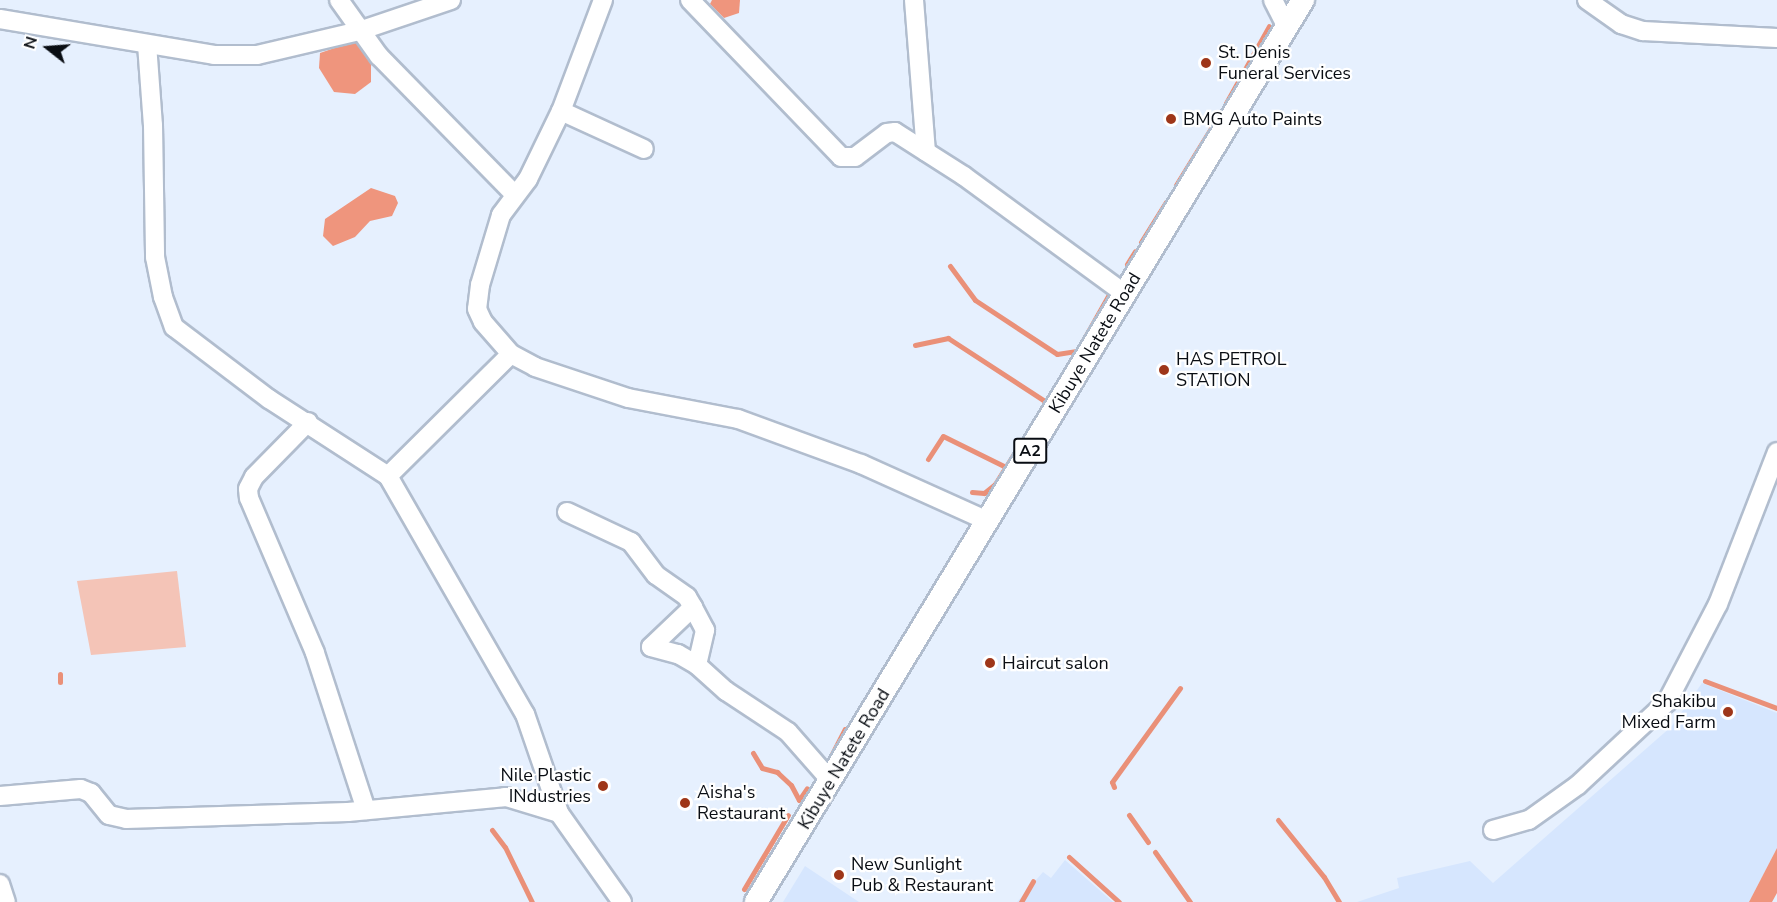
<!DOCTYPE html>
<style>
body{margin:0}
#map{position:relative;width:1777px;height:902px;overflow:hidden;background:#e6f0fe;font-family:"Nunito Sans",sans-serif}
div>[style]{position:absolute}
.built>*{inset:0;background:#d6e6fe}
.green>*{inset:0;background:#f4c4b7}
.forest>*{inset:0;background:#ef957d}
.stream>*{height:5px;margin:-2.5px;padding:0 2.5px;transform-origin:2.5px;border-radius:2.5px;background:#ea9078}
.roads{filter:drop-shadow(2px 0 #b1bdce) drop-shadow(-2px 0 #b1bdce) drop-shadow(0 2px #b1bdce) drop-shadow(0 -2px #b1bdce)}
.minor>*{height:18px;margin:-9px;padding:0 9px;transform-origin:9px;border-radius:9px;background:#fff}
.major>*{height:22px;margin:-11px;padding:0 11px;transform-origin:11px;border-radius:11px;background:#fff}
.dots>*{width:16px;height:16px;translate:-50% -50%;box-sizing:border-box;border:3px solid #fff;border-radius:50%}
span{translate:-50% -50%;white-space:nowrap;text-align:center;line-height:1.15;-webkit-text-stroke:4.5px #fff;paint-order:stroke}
.shield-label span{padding:2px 4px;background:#fff;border:2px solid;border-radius:4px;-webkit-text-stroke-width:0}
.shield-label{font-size:16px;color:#090d13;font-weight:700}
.poi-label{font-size:18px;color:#090d13}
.left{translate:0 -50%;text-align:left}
.right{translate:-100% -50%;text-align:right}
.street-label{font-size:18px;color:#090d13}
.north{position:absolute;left:18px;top:18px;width:60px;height:60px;-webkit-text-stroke:4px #fff;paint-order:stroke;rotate:287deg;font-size:16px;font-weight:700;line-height:24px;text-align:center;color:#090d13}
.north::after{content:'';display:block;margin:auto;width:21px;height:27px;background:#090d13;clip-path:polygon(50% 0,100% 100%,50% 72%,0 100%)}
</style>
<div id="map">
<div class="built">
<div style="clip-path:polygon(1702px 683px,1777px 713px,1777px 848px,1749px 902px,1357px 902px,1399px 888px,1397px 878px,1470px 861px,1493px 883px,1672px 726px)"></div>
<div style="clip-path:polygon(1065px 860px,1113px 902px,1017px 902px,1043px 872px,1051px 878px)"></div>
<div style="clip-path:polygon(805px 866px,859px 902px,783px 902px)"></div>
</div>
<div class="green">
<div style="clip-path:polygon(177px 571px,186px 647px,91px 655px,77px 581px)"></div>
</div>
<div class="forest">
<div style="clip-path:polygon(712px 0,740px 0,739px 13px,724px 18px,710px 4px)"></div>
<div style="clip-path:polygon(361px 39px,371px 56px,371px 82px,355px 94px,334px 92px,319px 68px,320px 53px)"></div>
<div style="clip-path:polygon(371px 188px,395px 196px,398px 203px,392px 216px,370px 221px,355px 237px,333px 246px,323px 236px,325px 219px)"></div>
<div style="clip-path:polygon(1777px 848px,1777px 893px,1772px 902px,1749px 902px)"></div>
</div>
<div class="stream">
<div style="left:1226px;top:103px;width:88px;rotate:-60.8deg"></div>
<div style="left:1176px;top:185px;width:76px;rotate:-58.4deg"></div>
<div style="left:1141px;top:242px;width:47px;rotate:-58deg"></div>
<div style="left:1127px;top:264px;width:15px;rotate:-58deg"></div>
<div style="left:950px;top:266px;width:42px;rotate:53.7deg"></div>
<div style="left:975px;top:300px;width:98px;rotate:33.4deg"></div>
<div style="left:1057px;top:354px;width:20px;rotate:-9deg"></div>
<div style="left:1077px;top:351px;width:71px;rotate:-60.6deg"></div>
<div style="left:915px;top:345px;width:34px;rotate:-12deg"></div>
<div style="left:948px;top:338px;width:117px;rotate:33.1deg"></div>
<div style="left:928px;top:459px;width:27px;rotate:-57deg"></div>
<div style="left:943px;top:436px;width:70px;rotate:26.2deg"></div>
<div style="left:972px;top:492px;width:12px;rotate:5deg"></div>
<div style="left:984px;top:493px;width:14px;rotate:-39deg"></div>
<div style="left:995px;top:484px;width:39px;rotate:-58deg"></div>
<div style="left:885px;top:668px;width:18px;rotate:-61deg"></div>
<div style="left:60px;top:674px;width:8px;rotate:90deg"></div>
<div style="left:1705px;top:681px;width:77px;rotate:20.6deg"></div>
<div style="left:753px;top:753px;width:17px;rotate:59deg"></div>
<div style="left:762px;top:768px;width:16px;rotate:15deg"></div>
<div style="left:777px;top:772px;width:19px;rotate:43deg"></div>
<div style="left:791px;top:785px;width:17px;rotate:62deg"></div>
<div style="left:799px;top:800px;width:14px;rotate:-56deg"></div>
<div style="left:832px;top:754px;width:28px;rotate:-63deg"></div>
<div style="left:1114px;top:787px;width:5px;rotate:-112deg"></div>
<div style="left:1112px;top:782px;width:116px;rotate:-54.1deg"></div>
<div style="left:1129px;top:815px;width:33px;rotate:55deg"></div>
<div style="left:1278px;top:820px;width:73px;rotate:51.1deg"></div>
<div style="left:1324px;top:877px;width:29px;rotate:59deg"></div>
<div style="left:492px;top:830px;width:21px;rotate:53deg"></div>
<div style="left:505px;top:847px;width:61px;rotate:63.9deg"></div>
<div style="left:1155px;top:852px;width:61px;rotate:55deg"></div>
<div style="left:1069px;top:857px;width:67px;rotate:42deg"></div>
<div style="left:744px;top:889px;width:86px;rotate:-59.3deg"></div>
<div style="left:1021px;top:902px;width:24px;rotate:-60deg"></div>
</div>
<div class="roads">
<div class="minor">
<div style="left:339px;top:0;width:69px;rotate:54.5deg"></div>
<div style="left:379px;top:56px;width:193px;rotate:45.6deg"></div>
<div style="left:603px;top:0;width:119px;rotate:110.7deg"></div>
<div style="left:561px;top:111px;width:76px;rotate:115.9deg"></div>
<div style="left:528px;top:179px;width:45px;rotate:126.9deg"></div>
<div style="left:501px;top:215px;width:73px;rotate:106.7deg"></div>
<div style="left:480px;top:285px;width:24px;rotate:97deg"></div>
<div style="left:477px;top:309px;width:14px;rotate:65deg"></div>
<div style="left:483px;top:322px;width:43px;rotate:48.8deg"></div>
<div style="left:511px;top:354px;width:27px;rotate:28deg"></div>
<div style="left:535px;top:367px;width:98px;rotate:18.4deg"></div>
<div style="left:628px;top:398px;width:112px;rotate:10.8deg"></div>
<div style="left:738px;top:419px;width:131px;rotate:20.1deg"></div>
<div style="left:861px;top:464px;width:139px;rotate:24.2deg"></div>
<div style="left:690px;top:0;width:218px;rotate:46.1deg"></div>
<div style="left:841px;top:157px;width:14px"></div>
<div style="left:855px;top:157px;width:40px;rotate:-37deg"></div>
<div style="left:887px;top:133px;width:8px;rotate:-7deg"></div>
<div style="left:895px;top:132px;width:82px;rotate:32.5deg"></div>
<div style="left:964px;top:176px;width:200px;rotate:36.2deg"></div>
<div style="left:914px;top:0;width:152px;rotate:85.5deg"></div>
<div style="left:1273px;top:0;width:31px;rotate:63deg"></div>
<div style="left:1587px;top:0;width:42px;rotate:35.2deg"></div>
<div style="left:1621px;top:24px;width:23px;rotate:18deg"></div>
<div style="left:1643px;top:31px;width:134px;rotate:3deg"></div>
<div style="left:0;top:19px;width:217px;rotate:9.5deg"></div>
<div style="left:214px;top:55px;width:43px"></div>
<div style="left:257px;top:55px;width:105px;rotate:-13.2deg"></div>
<div style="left:359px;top:31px;width:97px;rotate:-18.6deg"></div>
<div style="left:147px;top:44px;width:81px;rotate:85.8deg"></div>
<div style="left:153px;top:125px;width:132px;rotate:89.1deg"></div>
<div style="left:155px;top:257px;width:41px;rotate:78.7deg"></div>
<div style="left:163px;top:297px;width:32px;rotate:70deg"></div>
<div style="left:174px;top:327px;width:119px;rotate:37.2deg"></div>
<div style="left:269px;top:399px;width:142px;rotate:32.9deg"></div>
<div style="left:388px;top:476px;width:275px;rotate:60.1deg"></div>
<div style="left:525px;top:714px;width:105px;rotate:71deg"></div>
<div style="left:559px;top:813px;width:109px;rotate:54.7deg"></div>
<div style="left:561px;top:111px;width:91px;rotate:24.6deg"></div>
<div style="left:308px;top:422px;width:77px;rotate:134.5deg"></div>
<div style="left:254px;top:477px;width:13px;rotate:117deg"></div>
<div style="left:248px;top:489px;width:9px;rotate:84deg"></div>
<div style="left:249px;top:498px;width:168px;rotate:66.9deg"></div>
<div style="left:315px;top:653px;width:165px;rotate:72deg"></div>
<div style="left:388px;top:476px;width:173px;rotate:-44.8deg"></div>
<div style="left:567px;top:512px;width:71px;rotate:25.1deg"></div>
<div style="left:631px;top:542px;width:41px;rotate:52.9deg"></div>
<div style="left:656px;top:575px;width:38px;rotate:35deg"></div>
<div style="left:687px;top:597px;width:12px;rotate:59deg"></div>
<div style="left:697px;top:665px;width:36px;rotate:-77deg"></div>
<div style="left:705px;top:630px;width:26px;rotate:-118deg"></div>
<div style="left:693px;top:607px;width:58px;rotate:136.4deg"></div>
<div style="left:651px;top:647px;width:28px;rotate:15deg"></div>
<div style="left:678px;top:654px;width:22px;rotate:30deg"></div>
<div style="left:697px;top:665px;width:39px;rotate:42deg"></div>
<div style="left:726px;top:691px;width:74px;rotate:33.5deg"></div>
<div style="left:788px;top:732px;width:65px;rotate:48.7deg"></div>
<div style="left:0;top:796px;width:81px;rotate:-4.9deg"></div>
<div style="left:81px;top:789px;width:11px;rotate:22deg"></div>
<div style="left:91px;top:793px;width:28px;rotate:51deg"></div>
<div style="left:109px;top:815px;width:17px;rotate:13deg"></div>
<div style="left:126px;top:819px;width:222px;rotate:-1.8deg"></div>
<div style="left:348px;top:812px;width:159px;rotate:-5.4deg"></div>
<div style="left:506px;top:797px;width:55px;rotate:16.8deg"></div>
<div style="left:1493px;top:830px;width:37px;rotate:-16deg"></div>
<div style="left:1529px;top:820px;width:60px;rotate:-35.5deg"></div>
<div style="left:1578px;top:785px;width:122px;rotate:-43deg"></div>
<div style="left:1667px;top:702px;width:110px;rotate:-62.5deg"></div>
<div style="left:1718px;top:604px;width:163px;rotate:-68.8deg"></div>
<div style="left:0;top:884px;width:19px;rotate:72deg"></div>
</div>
<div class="major">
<div style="left:756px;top:902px;width:1055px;rotate:-58.77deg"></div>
</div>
</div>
<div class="dots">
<div style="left:1206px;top:63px;background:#9e3619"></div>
<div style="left:1171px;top:119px;background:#9e3619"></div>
<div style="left:1164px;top:370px;background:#9e3619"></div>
<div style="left:990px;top:663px;background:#9e3619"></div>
<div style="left:1728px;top:712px;background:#9e3619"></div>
<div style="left:603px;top:786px;background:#9e3619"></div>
<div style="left:685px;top:803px;background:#9e3619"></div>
<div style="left:839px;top:875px;background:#9e3619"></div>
</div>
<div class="shield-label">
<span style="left:1030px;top:451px">A2</span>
</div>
<div class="poi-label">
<span class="left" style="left:1218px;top:63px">St. Denis<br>Funeral Services</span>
<span class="left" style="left:1183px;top:119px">BMG Auto Paints</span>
<span class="left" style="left:1176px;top:370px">HAS PETROL<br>STATION</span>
<span class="left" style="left:1002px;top:663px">Haircut salon</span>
<span class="right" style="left:1716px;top:712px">Shakibu<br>Mixed Farm</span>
<span class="right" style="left:591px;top:786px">Nile Plastic<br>INdustries</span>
<span class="left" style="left:697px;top:803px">Aisha's<br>Restaurant</span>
<span class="left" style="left:851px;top:875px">New Sunlight<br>Pub &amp; Restaurant</span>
</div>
<div class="street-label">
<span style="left:1095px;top:343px;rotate:-59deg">Kibuye Natete Road</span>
<span style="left:844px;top:759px;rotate:-59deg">Kibuye Natete Road</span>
</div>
<div class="north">N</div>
</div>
